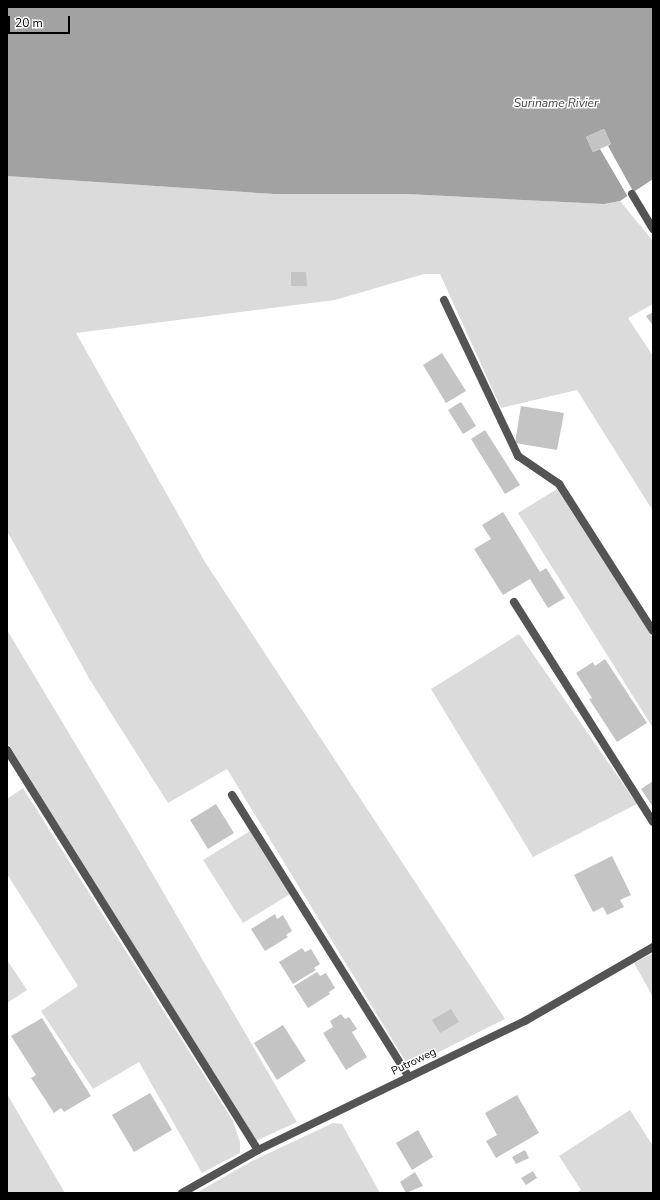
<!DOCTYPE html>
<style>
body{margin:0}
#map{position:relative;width:660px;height:1200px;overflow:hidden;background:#fff;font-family:"Nunito Sans",sans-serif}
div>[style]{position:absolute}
.green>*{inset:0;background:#dbdbdb}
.water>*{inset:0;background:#a2a2a2}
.pier>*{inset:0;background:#fff}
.building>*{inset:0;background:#c4c4c4}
.lane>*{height:8px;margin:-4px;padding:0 4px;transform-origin:4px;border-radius:4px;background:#545454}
.street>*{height:8px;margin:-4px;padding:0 4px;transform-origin:4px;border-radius:4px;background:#545454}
span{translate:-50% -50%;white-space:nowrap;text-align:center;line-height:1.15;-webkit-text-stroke:3px #fff;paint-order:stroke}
.street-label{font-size:11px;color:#000}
.water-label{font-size:12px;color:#434343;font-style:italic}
.frame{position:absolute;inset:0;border:8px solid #000;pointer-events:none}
.scale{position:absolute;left:8px;top:16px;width:62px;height:18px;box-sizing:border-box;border:2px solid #000;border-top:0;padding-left:5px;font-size:12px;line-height:14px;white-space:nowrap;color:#000;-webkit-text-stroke:3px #fff;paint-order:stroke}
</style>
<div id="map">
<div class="green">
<div style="clip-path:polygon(7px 176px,274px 194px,407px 194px,604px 204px,620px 201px,653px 241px,653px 304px,628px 318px,653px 356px,653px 511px,577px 390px,501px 408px,440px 274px,424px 274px,335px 300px,76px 333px,205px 562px,505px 1019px,409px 1067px,227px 769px,168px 803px,90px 680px,7px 531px)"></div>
<div style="clip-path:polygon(557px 489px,653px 638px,653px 728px,518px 513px)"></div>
<div style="clip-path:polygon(7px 630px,127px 830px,297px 1122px,256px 1141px,7px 742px)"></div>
<div style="clip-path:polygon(519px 634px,637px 804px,533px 857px,431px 689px)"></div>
<div style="clip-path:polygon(23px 788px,233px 1121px,240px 1142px,240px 1153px,202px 1173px,139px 1062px,93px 1089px,41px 1011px,78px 986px,7px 874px,7px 799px)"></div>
<div style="clip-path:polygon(250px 831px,290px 894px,243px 923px,203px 860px)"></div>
<div style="clip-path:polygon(653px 953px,653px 997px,634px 963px)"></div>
<div style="clip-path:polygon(7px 960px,27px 990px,7px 1003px)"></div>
<div style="clip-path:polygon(7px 1094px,65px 1193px,7px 1193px)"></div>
<div style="clip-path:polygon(630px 1110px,653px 1146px,653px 1193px,576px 1193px,581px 1190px,559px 1156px)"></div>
<div style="clip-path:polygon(333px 1123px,342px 1124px,380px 1193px,196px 1193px,252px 1161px)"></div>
</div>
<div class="water">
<div style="clip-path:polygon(7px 7px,653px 7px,653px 179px,620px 201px,604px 204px,407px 194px,274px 194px,7px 176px)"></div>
</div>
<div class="pier">
<div style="clip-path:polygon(604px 129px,611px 144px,608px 146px,634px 193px,628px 197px,600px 149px,593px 152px,586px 137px)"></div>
</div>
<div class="building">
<div style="clip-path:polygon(604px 129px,611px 144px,593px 152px,586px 137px)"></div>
<div style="clip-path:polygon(291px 272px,306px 272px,307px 286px,291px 286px)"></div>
<div style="clip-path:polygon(653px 312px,653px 326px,646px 316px)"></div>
<div style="clip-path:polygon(442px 353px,466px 391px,446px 403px,423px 365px)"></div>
<div style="clip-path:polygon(461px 402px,476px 426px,463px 434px,448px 410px)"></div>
<div style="clip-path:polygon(521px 406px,564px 413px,557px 450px,515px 443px)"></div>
<div style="clip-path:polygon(485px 430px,520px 485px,505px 494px,471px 439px)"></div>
<div style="clip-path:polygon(503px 512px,540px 572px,546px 568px,565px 598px,548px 608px,530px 579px,503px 595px,474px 549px,491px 539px,482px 525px)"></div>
<div style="clip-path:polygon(605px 659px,647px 723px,617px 742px,589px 699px,592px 698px,576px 673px,593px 662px,595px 666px)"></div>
<div style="clip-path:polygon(653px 781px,653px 807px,641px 789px)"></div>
<div style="clip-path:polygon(216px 804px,234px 833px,208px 849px,190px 820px)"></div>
<div style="clip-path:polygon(612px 856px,631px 895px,620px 900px,624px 907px,607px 915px,603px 907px,593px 912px,574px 875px)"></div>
<div style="clip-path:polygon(275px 914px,277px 919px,283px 915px,292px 931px,286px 935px,288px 937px,265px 951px,251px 929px)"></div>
<div style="clip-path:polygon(302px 948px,305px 952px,311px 949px,320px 964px,314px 968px,316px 970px,293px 984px,279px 962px)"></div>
<div style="clip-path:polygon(317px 972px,320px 976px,326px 973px,335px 988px,329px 992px,330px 994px,308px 1008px,294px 986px)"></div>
<div style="clip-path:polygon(451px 1009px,459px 1022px,440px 1033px,432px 1020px)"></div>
<div style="clip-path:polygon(341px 1014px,345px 1019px,349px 1017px,357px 1029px,352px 1032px,367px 1057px,346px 1070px,323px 1033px,333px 1027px,330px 1021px)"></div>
<div style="clip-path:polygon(42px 1018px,91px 1096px,64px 1112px,61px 1108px,54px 1113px,31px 1078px,36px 1075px,11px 1036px)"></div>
<div style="clip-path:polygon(283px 1025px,306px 1061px,277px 1080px,254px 1043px)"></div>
<div style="clip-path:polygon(150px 1093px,172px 1130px,134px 1152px,112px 1115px)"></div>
<div style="clip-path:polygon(517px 1095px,539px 1133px,496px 1158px,486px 1141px,497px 1135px,485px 1113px)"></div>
<div style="clip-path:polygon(418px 1130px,433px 1157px,412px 1170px,396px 1143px)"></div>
<div style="clip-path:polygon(525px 1150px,529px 1158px,516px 1164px,512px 1157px)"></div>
<div style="clip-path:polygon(533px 1171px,537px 1178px,526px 1185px,521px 1178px)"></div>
<div style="clip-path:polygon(415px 1172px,423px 1186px,406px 1193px,400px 1182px)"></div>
</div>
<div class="lane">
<div style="left:632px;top:194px;width:41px;rotate:59deg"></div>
<div style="left:444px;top:300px;width:173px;rotate:64.6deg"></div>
<div style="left:518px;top:456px;width:50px;rotate:34.3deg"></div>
<div style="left:559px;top:484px;width:174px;rotate:57.4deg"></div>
<div style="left:514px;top:602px;width:260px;rotate:57.7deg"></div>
<div style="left:7px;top:750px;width:472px;rotate:57.9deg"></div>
<div style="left:232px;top:795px;width:333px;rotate:57.9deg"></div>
</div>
<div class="street">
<div style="left:182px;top:1193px;width:87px;rotate:-29.5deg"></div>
<div style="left:258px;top:1150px;width:297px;rotate:-25.8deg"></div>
<div style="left:525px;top:1021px;width:148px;rotate:-30deg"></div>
</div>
<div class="street-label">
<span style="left:414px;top:1062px;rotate:-26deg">Putroweg</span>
</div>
<div class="water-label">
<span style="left:556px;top:104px">Suriname Rivier</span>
</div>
<div class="frame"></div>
<div class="scale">20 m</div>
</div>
